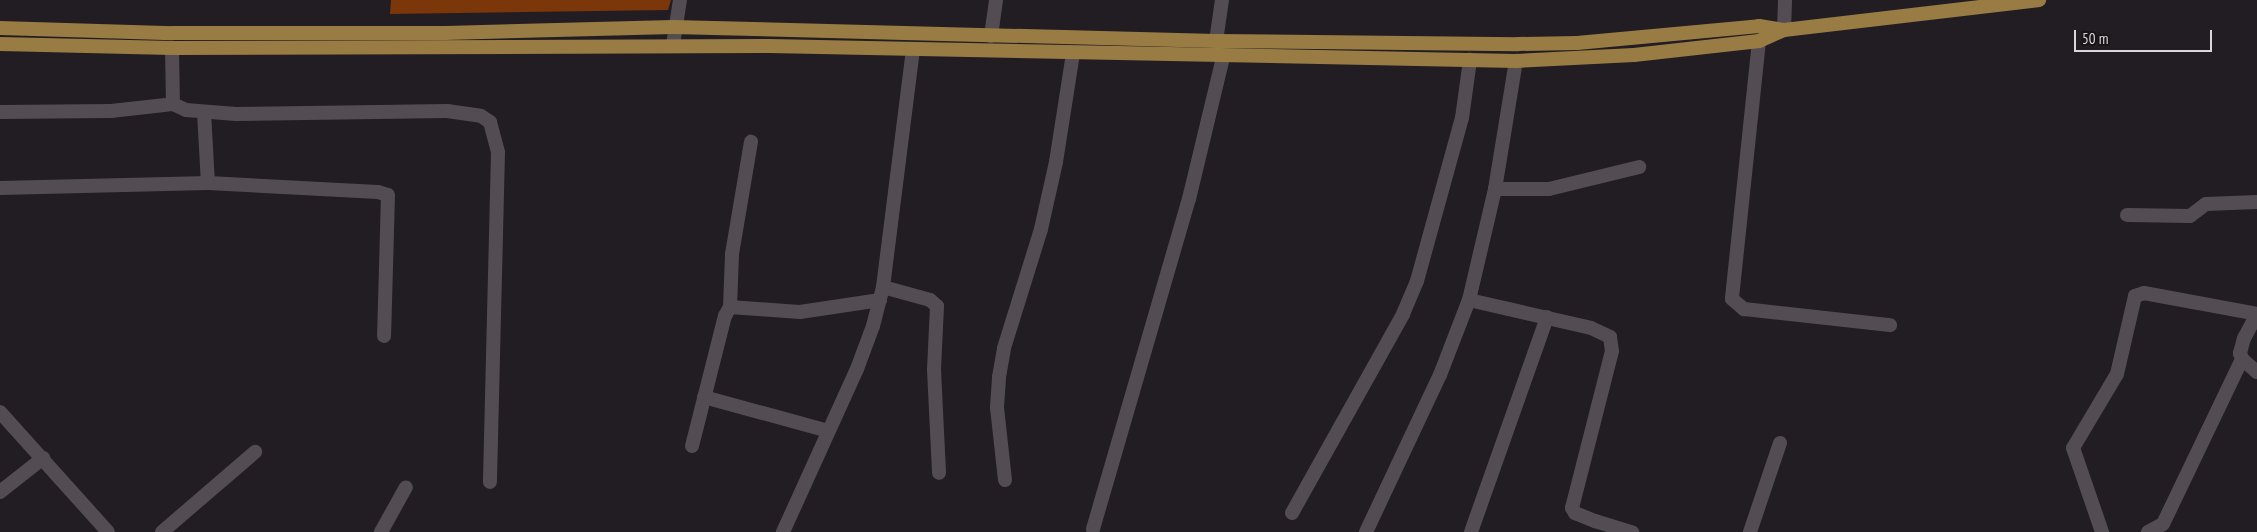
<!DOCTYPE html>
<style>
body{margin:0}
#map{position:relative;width:2257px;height:532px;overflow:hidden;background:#221d22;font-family:"PT Sans Narrow",sans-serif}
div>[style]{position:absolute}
.building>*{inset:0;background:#7b3609}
.minor>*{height:14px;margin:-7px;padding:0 7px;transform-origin:7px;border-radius:7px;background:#534d53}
.tertiary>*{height:14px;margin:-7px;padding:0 7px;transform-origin:7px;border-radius:7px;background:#534d53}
.primary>*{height:14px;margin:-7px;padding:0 7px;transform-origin:7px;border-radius:7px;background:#987c43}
span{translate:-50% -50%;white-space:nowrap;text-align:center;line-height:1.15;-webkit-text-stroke:4px #181418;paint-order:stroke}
.scale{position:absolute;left:2074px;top:30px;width:138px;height:22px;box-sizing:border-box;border:2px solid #dbd8db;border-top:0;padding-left:6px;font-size:15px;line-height:18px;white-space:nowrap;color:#dbd8db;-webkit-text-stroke:4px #181418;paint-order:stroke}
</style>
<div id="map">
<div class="building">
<div style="clip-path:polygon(391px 0,671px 0,668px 10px,390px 14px)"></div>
</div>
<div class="minor">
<div style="left:1784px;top:30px;width:30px;rotate:-88deg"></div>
<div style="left:991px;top:36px;width:36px;rotate:-82deg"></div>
<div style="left:1216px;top:41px;width:41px;rotate:-81.7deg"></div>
<div style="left:1759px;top:41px;width:259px;rotate:96deg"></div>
<div style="left:1732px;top:299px;width:16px;rotate:40deg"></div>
<div style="left:1744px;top:309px;width:147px;rotate:6.3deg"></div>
<div style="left:172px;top:48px;width:56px;rotate:89deg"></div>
<div style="left:173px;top:104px;width:14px;rotate:25deg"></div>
<div style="left:186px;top:110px;width:50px;rotate:4.6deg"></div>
<div style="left:236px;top:114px;width:211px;rotate:-0.8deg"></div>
<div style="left:447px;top:111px;width:34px;rotate:8deg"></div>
<div style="left:481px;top:116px;width:11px;rotate:34deg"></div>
<div style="left:490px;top:122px;width:31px;rotate:75deg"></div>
<div style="left:498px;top:152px;width:330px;rotate:91.4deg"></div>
<div style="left:0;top:112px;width:111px;rotate:-0.5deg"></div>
<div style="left:111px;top:111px;width:62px;rotate:-6.4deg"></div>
<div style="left:204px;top:112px;width:71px;rotate:86.8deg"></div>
<div style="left:208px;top:183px;width:170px;rotate:3deg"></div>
<div style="left:378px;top:192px;width:10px;rotate:17deg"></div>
<div style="left:388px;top:195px;width:141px;rotate:91.6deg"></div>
<div style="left:0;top:188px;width:208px;rotate:-1.4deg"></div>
<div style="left:1495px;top:189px;width:54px"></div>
<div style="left:1549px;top:189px;width:93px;rotate:-13.7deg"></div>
<div style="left:2127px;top:215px;width:63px;rotate:0.9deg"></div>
<div style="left:2190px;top:216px;width:20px;rotate:-37deg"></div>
<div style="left:2206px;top:204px;width:51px;rotate:-2.2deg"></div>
<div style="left:883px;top:287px;width:49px;rotate:15.5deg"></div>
<div style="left:930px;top:300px;width:9px;rotate:41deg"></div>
<div style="left:937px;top:306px;width:64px;rotate:92.7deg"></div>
<div style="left:934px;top:370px;width:103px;rotate:87.2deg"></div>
<div style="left:1469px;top:300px;width:125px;rotate:12.9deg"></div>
<div style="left:1591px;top:328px;width:21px;rotate:25deg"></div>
<div style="left:1610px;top:337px;width:14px;rotate:82deg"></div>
<div style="left:1612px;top:351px;width:162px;rotate:104.3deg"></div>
<div style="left:1572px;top:508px;width:6px;rotate:59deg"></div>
<div style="left:1575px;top:513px;width:22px;rotate:22deg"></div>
<div style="left:1595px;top:521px;width:39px;rotate:17deg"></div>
<div style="left:730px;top:307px;width:53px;rotate:-87.8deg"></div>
<div style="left:732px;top:254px;width:114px;rotate:-80.4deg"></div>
<div style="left:2257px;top:314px;width:27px;rotate:118deg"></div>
<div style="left:2244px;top:338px;width:16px;rotate:105deg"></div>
<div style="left:2240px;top:353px;width:6px;rotate:72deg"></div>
<div style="left:2242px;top:359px;width:20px;rotate:41deg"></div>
<div style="left:704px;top:397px;width:129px;rotate:15.3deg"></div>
<div style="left:692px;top:446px;width:134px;rotate:-75.8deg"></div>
<div style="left:725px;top:316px;width:10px;rotate:-61deg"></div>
<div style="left:730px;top:307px;width:70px;rotate:4.1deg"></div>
<div style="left:800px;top:312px;width:81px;rotate:-8.5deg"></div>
<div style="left:1005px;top:480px;width:73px;rotate:-96.3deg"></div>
<div style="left:997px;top:407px;width:30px;rotate:-86deg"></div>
<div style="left:999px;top:377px;width:29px;rotate:-80deg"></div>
<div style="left:1004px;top:348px;width:125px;rotate:-72.7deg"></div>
<div style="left:1041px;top:229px;width:69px;rotate:-77.4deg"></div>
<div style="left:1056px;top:162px;width:110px;rotate:-81.1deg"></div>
<div style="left:0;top:492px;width:55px;rotate:-38.3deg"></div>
<div style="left:1292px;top:513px;width:228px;rotate:-60.8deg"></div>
<div style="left:1403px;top:314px;width:36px;rotate:-67deg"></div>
<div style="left:1417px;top:281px;width:169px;rotate:-74.6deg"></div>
<div style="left:1462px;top:118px;width:59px;rotate:-82.1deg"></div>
<div style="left:1093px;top:529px;width:344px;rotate:-73.8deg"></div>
<div style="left:1189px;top:199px;width:146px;rotate:-76.5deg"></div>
<div style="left:162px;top:532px;width:123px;rotate:-40.7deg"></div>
<div style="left:381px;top:532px;width:51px;rotate:-60.9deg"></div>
<div style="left:783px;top:532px;width:179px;rotate:-65.6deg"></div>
<div style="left:857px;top:369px;width:46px;rotate:-69.6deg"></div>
<div style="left:873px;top:326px;width:40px;rotate:-75.6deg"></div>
<div style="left:883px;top:287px;width:239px;rotate:-82.8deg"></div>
<div style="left:1366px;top:532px;width:174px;rotate:-64.8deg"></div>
<div style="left:1440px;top:375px;width:80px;rotate:-68.9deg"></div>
<div style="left:1469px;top:300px;width:114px;rotate:-76.8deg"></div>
<div style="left:1495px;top:189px;width:130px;rotate:-80.7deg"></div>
<div style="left:1471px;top:532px;width:228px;rotate:-70.5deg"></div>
<div style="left:1750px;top:532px;width:94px;rotate:-71.4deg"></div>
<div style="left:2102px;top:532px;width:89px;rotate:-109deg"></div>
<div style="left:2073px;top:448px;width:86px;rotate:-59.3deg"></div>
<div style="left:2117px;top:374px;width:80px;rotate:-77deg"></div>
<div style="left:2135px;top:296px;width:9px;rotate:-18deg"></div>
<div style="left:2144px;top:293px;width:115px;rotate:10.5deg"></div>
<div style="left:2148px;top:532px;width:17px;rotate:-28deg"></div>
<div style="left:2163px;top:524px;width:183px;rotate:-64.4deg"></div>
</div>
<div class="tertiary">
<div style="left:673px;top:45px;width:46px;rotate:-81.2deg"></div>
<div style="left:0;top:412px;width:161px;rotate:48deg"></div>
</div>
<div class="primary">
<div style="left:0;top:28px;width:173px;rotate:1.7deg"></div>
<div style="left:173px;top:33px;width:272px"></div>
<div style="left:445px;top:33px;width:228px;rotate:-1.5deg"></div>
<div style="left:673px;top:27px;width:543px;rotate:1.48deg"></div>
<div style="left:1216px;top:41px;width:302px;rotate:0.6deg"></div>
<div style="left:1518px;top:44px;width:59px;rotate:-1deg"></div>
<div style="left:1577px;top:43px;width:183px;rotate:-5.3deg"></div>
<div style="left:1759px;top:26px;width:25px;rotate:9deg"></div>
<div style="left:1784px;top:30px;width:257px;rotate:-6.7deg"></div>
<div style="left:0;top:44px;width:172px;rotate:1.3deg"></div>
<div style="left:172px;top:48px;width:597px;rotate:-0.19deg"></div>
<div style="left:769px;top:46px;width:747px;rotate:1.15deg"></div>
<div style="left:1516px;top:61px;width:118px;rotate:-2.9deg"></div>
<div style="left:1634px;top:55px;width:126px;rotate:-6.4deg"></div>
<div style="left:1759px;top:41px;width:27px;rotate:-24deg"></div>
</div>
<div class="scale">50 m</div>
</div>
